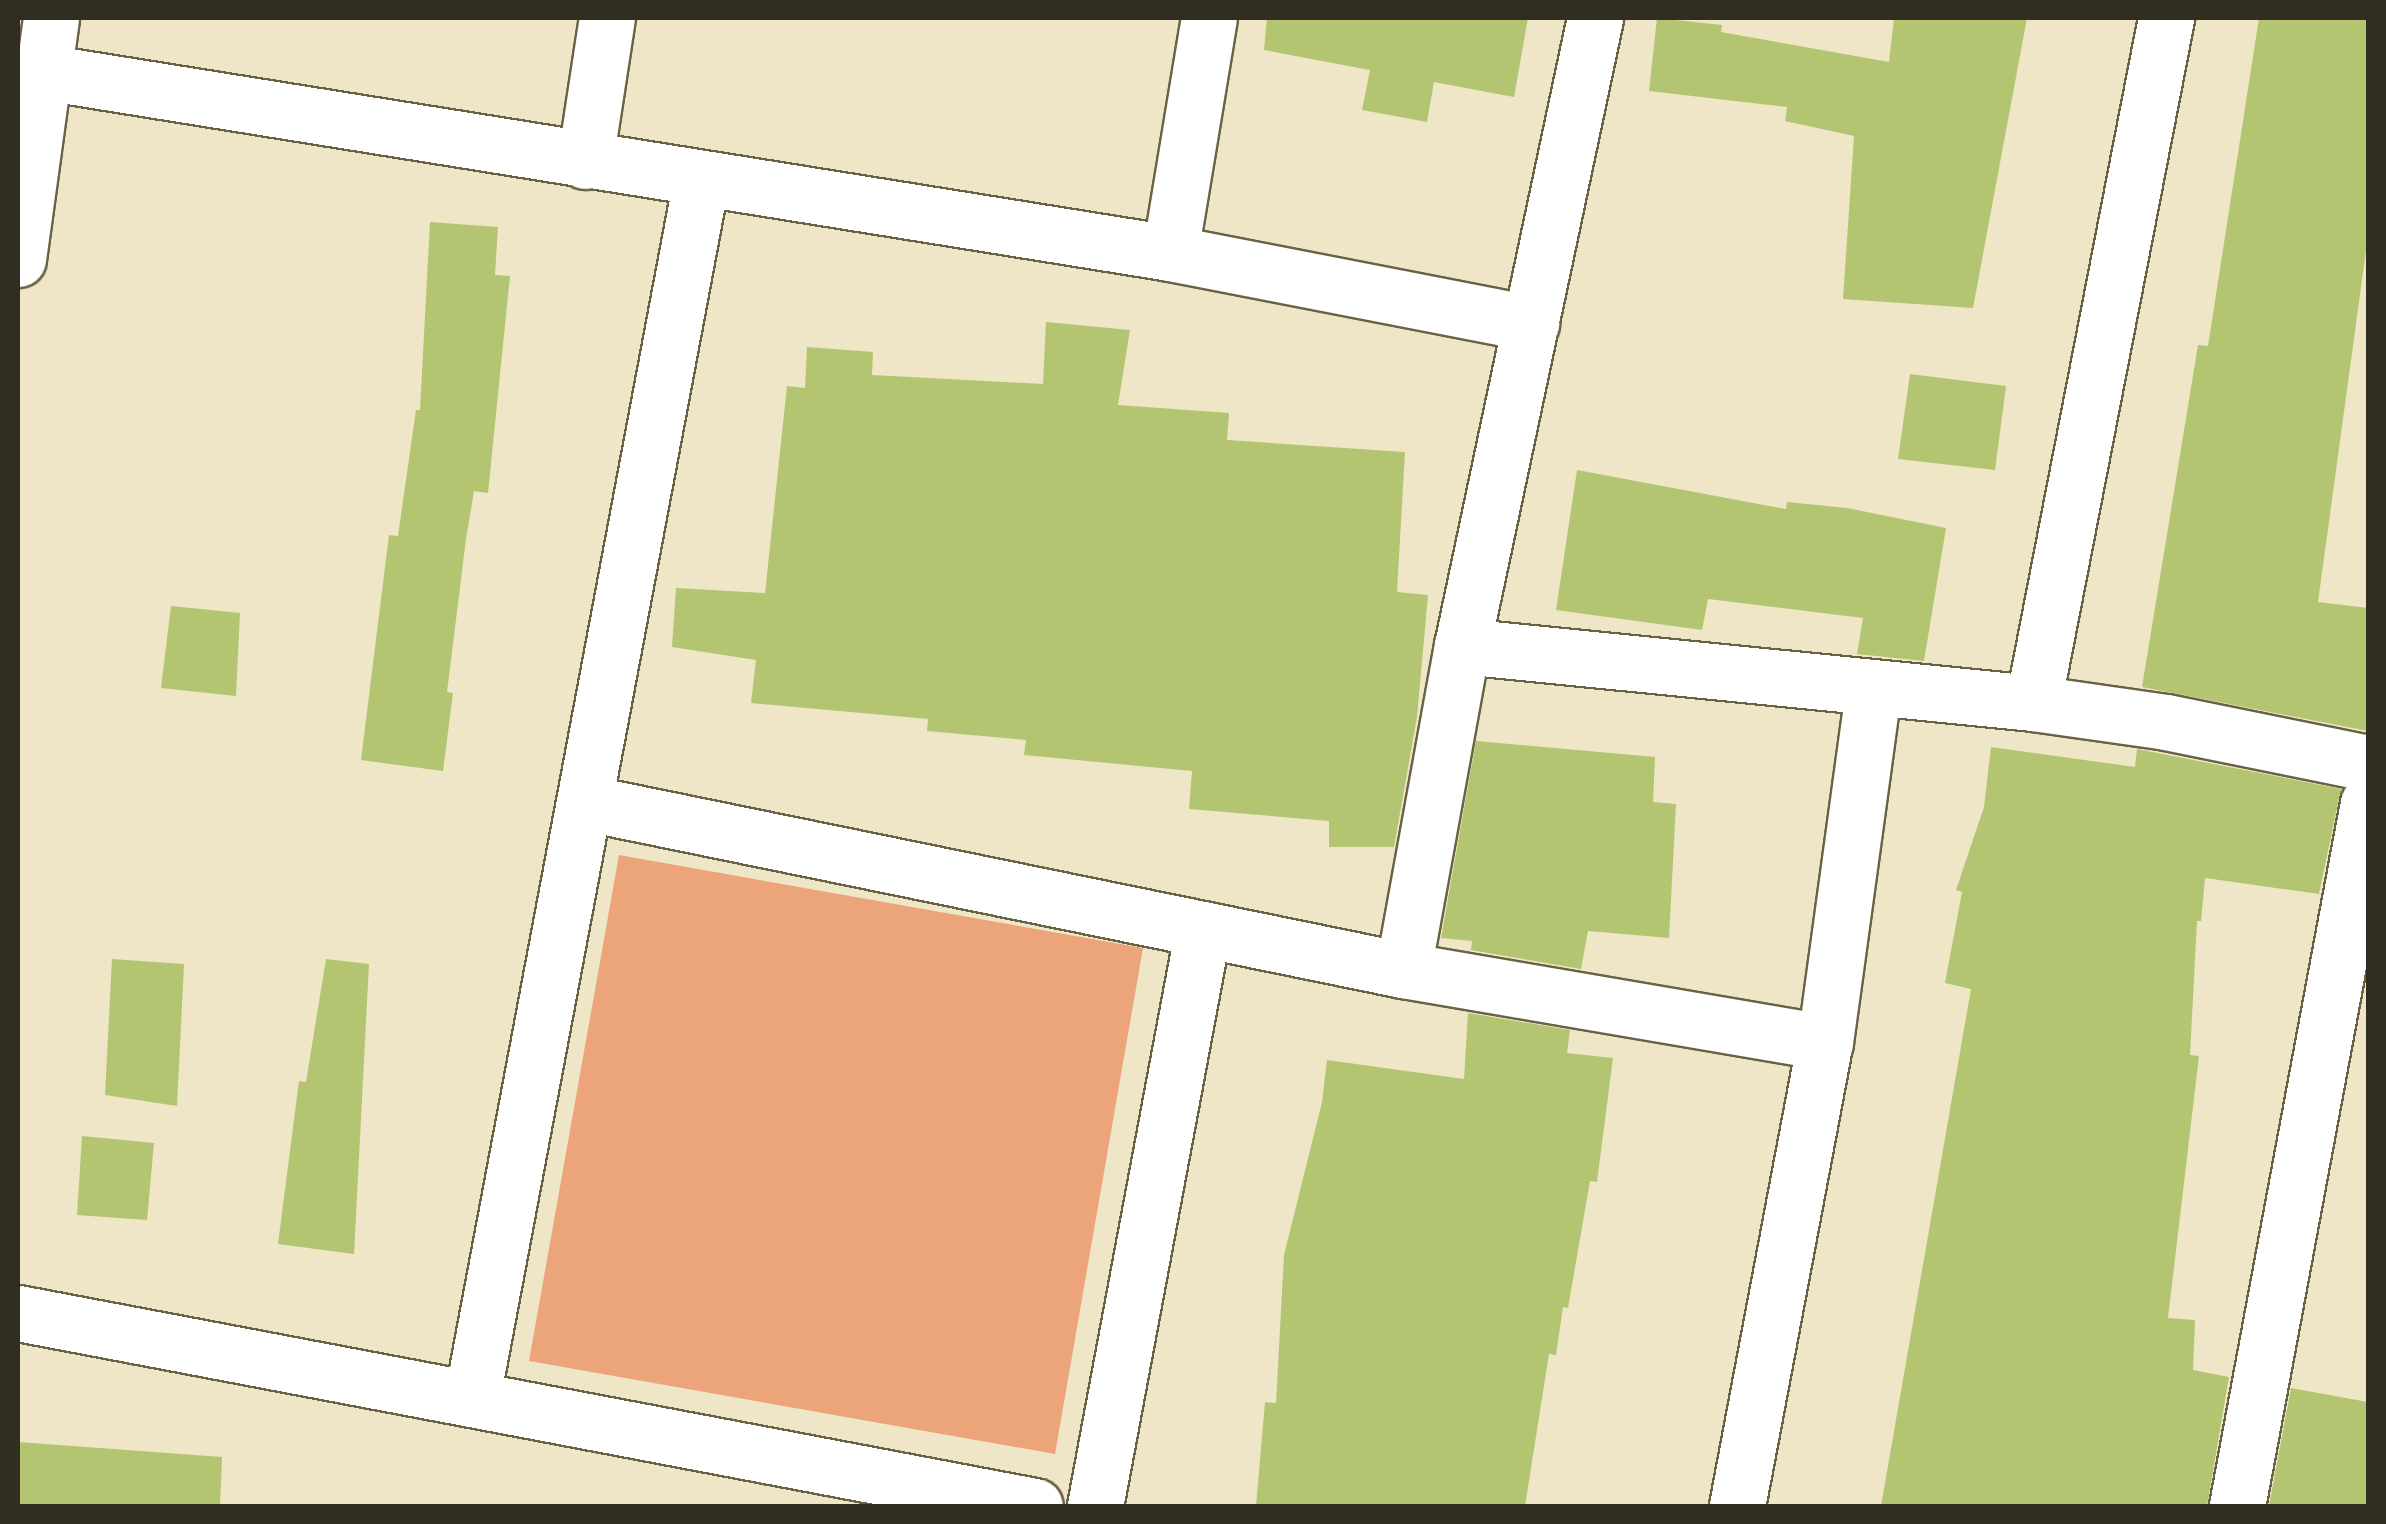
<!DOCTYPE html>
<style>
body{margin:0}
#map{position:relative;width:2386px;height:1524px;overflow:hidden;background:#eee6c6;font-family:"Public Sans",sans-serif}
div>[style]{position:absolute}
.green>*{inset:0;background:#eca57b}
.building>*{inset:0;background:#b4c572}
.roads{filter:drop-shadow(2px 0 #696245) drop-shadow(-2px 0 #696245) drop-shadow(0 2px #696245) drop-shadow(0 -2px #696245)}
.minor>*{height:55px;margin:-27.5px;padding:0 27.5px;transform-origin:27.5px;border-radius:27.5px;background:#fff}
span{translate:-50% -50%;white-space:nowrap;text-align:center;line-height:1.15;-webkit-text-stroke:9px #eee6c6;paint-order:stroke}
.frame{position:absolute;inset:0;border:20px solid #312e21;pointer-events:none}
</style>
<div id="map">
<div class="green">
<div style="clip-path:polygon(619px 855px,1143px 948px,1055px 1454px,529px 1361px)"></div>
</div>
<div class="building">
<div style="clip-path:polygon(1267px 18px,1528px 18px,1514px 97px,1434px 82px,1427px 122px,1362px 110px,1370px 70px,1264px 50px)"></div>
<div style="clip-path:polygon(1657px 18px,1722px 25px,1721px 32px,1889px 62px,1894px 18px,2027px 18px,1973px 308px,1843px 299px,1854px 136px,1785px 121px,1787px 107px,1649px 91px)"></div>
<div style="clip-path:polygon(2259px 18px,2368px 18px,2368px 236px,2318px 602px,2368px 608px,2368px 731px,2142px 687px,2198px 345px,2208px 346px)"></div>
<div style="clip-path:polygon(430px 222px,498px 227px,495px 275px,510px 276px,488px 493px,474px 491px,466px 539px,447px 692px,453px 693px,443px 771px,361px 760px,389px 535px,398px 536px,416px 410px,420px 410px)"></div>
<div style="clip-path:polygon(1046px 322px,1130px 330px,1118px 405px,1229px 413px,1227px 440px,1405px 452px,1397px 592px,1428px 595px,1417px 717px,1394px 847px,1329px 847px,1329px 821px,1189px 809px,1192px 771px,1024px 755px,1026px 740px,927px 731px,928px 719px,751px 703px,756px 660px,672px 647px,676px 588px,765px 593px,787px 386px,805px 388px,807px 347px,873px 352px,872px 375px,1043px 384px)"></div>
<div style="clip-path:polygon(1910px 374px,2006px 386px,1995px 470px,1898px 459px)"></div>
<div style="clip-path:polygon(1577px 470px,1786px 509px,1787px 502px,1847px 508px,1946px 528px,1924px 661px,1857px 654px,1863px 618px,1708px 599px,1702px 630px,1556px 610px)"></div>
<div style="clip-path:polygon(171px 606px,240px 613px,236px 696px,161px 688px)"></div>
<div style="clip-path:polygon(1476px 741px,1655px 757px,1653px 802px,1676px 804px,1669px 938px,1588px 931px,1581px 969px,1471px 950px,1472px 941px,1441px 938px)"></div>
<div style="clip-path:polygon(1991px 747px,2135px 767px,2137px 749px,2341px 789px,2319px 894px,2205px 878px,2201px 921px,2197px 921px,2190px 1055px,2199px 1056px,2168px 1318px,2195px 1320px,2193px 1370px,2229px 1377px,2207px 1506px,1881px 1506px,1971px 989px,1945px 983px,1962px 892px,1956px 890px,1984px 807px)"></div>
<div style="clip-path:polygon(112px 959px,184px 964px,177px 1106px,105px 1095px)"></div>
<div style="clip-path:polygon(326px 959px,369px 964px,354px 1254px,278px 1244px,299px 1081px,306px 1082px)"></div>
<div style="clip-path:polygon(1468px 1013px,1570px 1030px,1567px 1053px,1613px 1058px,1597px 1182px,1590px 1181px,1568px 1308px,1563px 1307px,1556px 1355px,1549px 1354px,1525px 1506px,1256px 1506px,1265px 1402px,1276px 1403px,1284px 1255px,1322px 1102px,1327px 1060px,1464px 1079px)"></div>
<div style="clip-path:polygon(82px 1136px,154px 1143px,147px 1220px,77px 1215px)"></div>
<div style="clip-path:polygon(2291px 1388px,2368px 1402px,2368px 1506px,2269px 1506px)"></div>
<div style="clip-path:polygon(18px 1442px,222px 1457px,220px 1506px,18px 1506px)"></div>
</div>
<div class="roads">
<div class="minor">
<div style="left:44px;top:72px;width:1140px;rotate:9.13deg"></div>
<div style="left:1170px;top:253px;width:368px;rotate:11deg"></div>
<div style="left:585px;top:161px;width:145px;rotate:-81.3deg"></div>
<div style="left:1170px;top:253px;width:238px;rotate:-80.6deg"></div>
<div style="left:18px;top:259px;width:243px;rotate:-82.2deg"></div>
<div style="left:1462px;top:646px;width:574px;rotate:5.7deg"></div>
<div style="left:2033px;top:703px;width:134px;rotate:8.1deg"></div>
<div style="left:2166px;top:722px;width:206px;rotate:11.5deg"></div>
<div style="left:2033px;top:703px;width:698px;rotate:-79.01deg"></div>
<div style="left:587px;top:803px;width:833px;rotate:11.57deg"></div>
<div style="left:1403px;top:970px;width:428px;rotate:9.7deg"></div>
<div style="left:1403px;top:970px;width:329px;rotate:-79.7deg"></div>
<div style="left:1462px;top:646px;width:642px;rotate:-78.04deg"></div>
<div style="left:18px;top:1313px;width:1035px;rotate:10.75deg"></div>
<div style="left:472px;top:1397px;width:1238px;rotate:-79.34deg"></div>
<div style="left:1095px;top:1506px;width:587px;rotate:-79.4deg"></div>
<div style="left:1737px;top:1506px;width:472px;rotate:-79.3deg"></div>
<div style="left:1825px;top:1042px;width:355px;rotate:-82.2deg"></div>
<div style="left:2237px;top:1506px;width:715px;rotate:-79.44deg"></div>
</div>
</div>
<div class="frame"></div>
</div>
